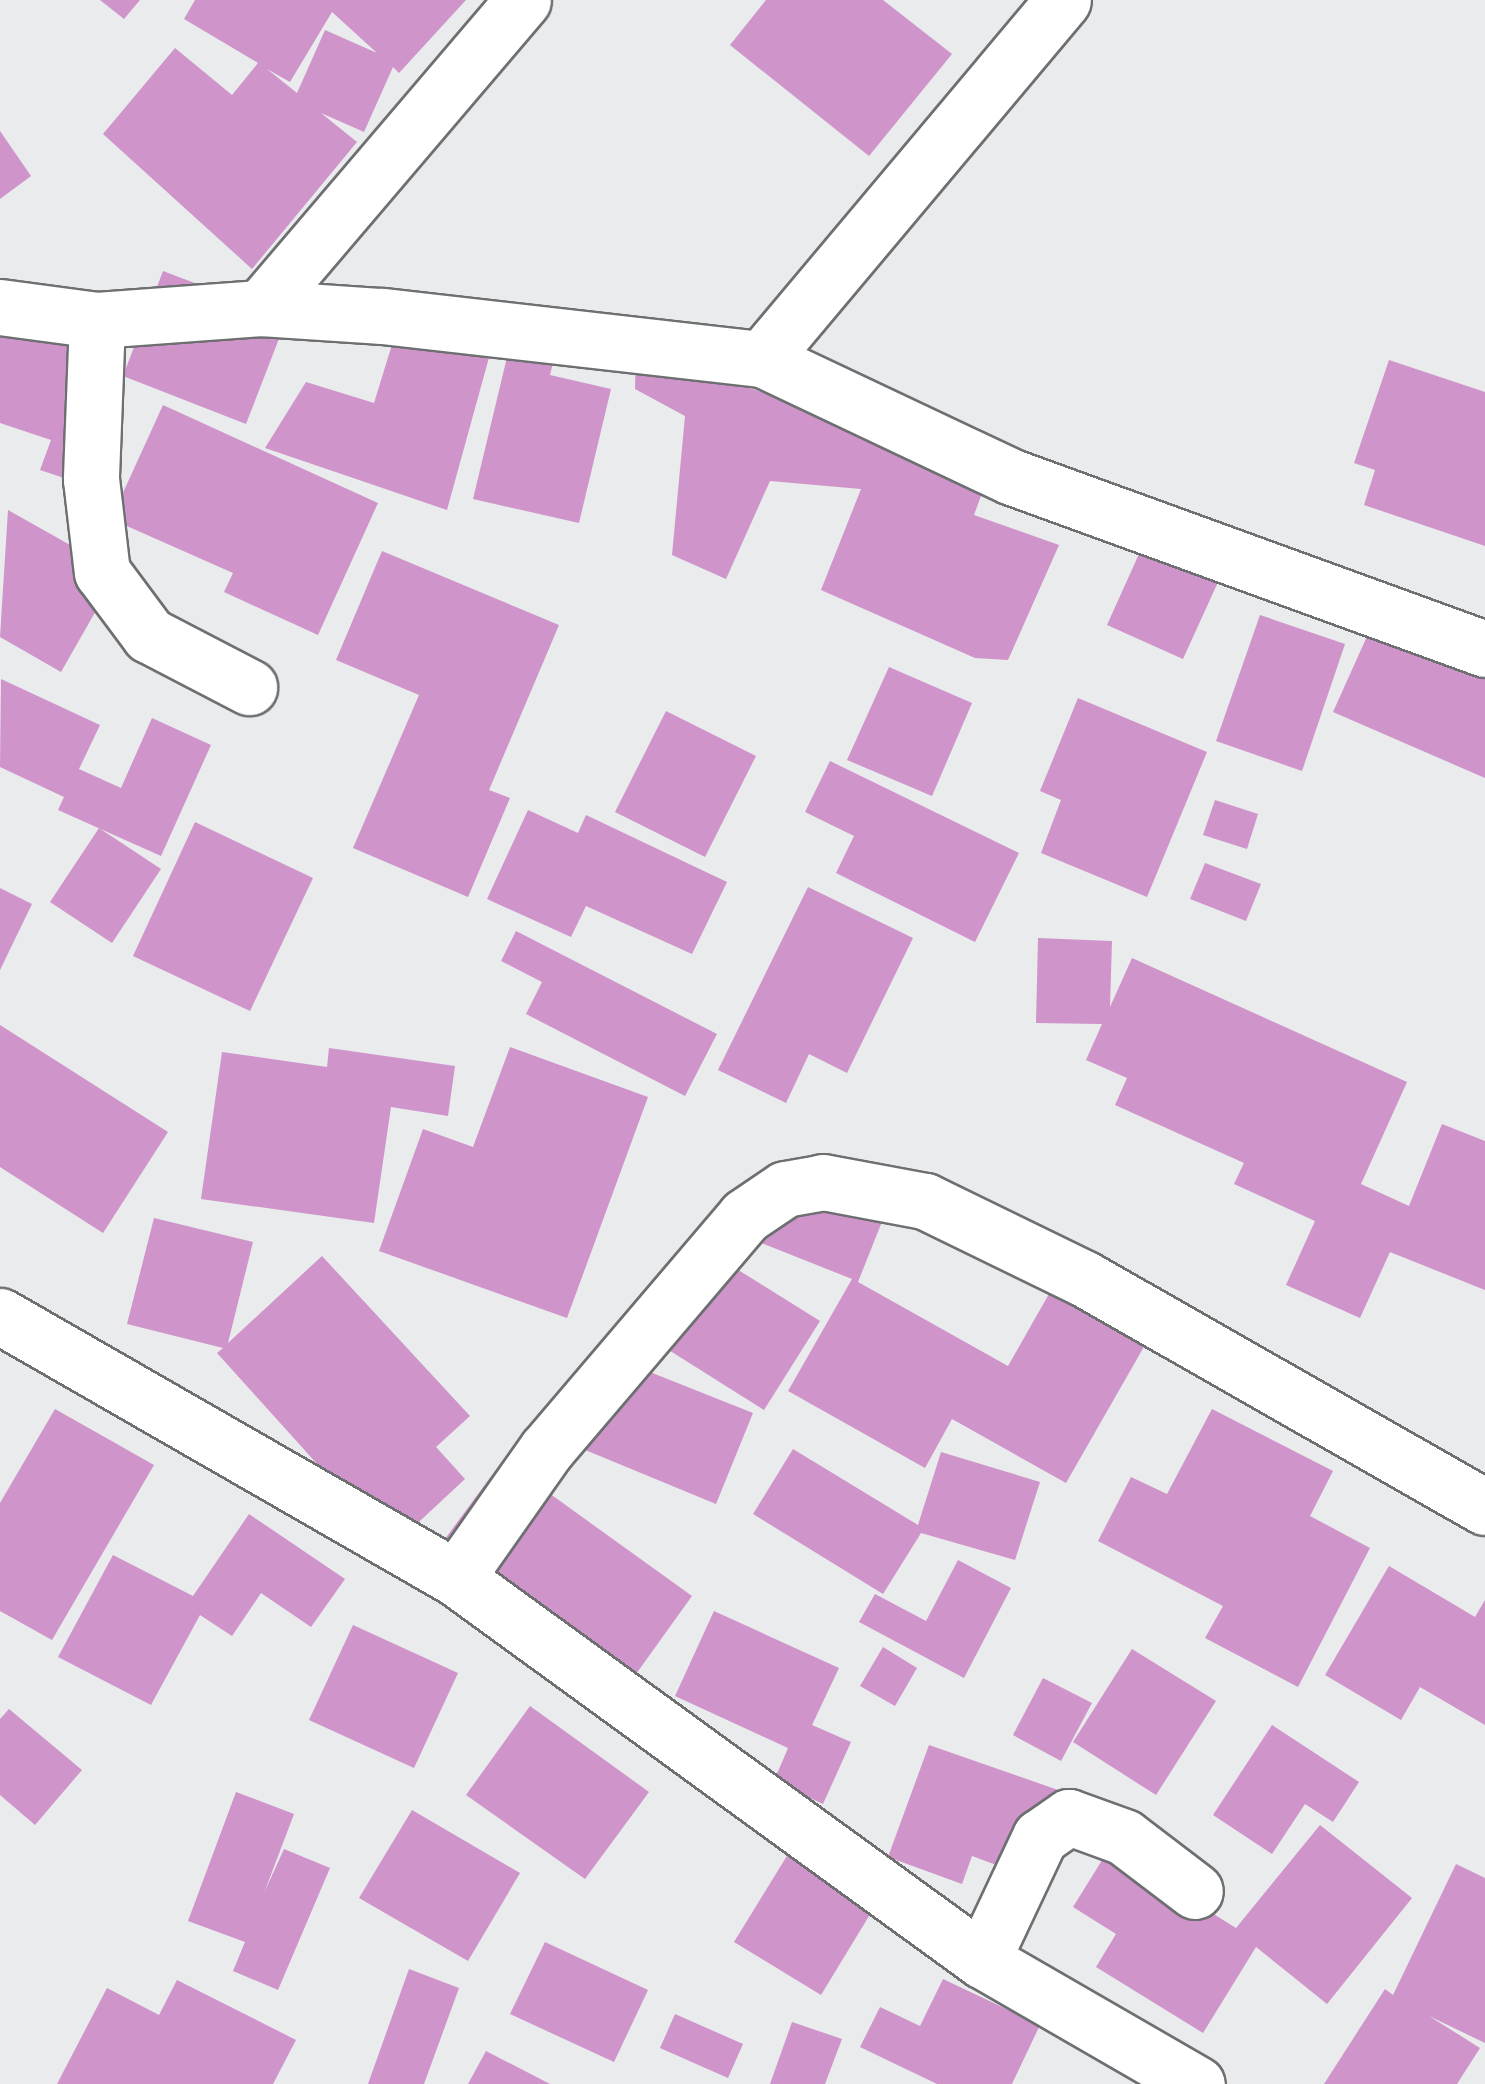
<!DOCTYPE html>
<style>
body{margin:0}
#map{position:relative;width:1485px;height:2084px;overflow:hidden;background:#e9ebed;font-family:"Sofia Sans Condensed",sans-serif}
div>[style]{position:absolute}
.building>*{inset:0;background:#cf94ca}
.roads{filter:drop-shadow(2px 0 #6d6f71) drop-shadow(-2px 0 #6d6f71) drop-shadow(0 2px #6d6f71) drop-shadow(0 -2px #6d6f71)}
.minor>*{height:55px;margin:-27.5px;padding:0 27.5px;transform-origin:27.5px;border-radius:27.5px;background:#fff}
span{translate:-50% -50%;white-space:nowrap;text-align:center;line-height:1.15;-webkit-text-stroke:8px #f7f8fb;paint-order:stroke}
</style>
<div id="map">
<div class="building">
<div style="clip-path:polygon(100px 0,140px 0,124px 19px)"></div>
<div style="clip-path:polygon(evenodd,195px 0,466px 0,399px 73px,393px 67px,364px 132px,321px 113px,357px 142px,252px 269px,103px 134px,175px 48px,232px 95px,258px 63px,184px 19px,195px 0,332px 12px,377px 53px,325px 30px,297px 93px,267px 69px,290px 82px,332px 12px)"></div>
<div style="clip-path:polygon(766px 0,883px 0,952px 54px,869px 156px,730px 45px)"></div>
<div style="clip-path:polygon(0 131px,31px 176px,0 199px)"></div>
<div style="clip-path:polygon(163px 271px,287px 318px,246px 424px,123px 376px)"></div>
<div style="clip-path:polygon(0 312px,123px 354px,79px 483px,40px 470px,51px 440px,0 423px)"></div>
<div style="clip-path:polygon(398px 325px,496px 332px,447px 510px,265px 448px,306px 382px,374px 403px)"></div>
<div style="clip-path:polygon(514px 328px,559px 338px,550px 375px,611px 389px,579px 523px,473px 499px)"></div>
<div style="clip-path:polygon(636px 347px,989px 474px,974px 515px,1059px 545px,1008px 660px,975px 658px,821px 590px,861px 489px,770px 481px,726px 579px,672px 555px,685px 416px,635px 389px)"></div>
<div style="clip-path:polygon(1389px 360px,1485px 392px,1485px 546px,1364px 505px,1375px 470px,1354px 463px)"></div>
<div style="clip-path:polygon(163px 405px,378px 503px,318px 635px,224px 592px,233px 573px,111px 519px)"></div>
<div style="clip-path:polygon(8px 510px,118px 572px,61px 672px,0 637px)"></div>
<div style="clip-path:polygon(1157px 514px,1233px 549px,1183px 659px,1107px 625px)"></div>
<div style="clip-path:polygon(382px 551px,559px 625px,489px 790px,510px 798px,468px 897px,353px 848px,419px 695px,336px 660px)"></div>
<div style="clip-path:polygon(1382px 603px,1485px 648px,1485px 778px,1333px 712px)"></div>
<div style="clip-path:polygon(1260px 615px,1345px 644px,1302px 771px,1216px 741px)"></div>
<div style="clip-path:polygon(889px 667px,972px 703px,932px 796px,847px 760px)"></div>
<div style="clip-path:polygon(1px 679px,100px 725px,79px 769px,121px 788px,152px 718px,211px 745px,161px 856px,58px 810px,64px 797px,0 767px)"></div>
<div style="clip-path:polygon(1078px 698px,1207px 752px,1147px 897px,1041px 853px,1061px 800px,1040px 791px)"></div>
<div style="clip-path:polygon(666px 711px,756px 756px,705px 857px,615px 812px)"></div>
<div style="clip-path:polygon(830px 761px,1019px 853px,975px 942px,836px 873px,854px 836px,805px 812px)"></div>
<div style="clip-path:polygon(1215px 800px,1258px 814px,1247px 849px,1203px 835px)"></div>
<div style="clip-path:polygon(528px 810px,578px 833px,586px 815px,727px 882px,692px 954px,586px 906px,571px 937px,487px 899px)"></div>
<div style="clip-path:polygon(195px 822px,313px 878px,250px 1011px,133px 956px)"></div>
<div style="clip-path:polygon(99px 828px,161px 869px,112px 943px,50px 902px)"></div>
<div style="clip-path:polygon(1205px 863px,1261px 884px,1246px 921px,1190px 899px)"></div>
<div style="clip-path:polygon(808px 887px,913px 938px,847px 1073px,809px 1054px,786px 1103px,718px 1070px)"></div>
<div style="clip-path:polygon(0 888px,32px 904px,0 970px)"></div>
<div style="clip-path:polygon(516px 931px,717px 1034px,685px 1096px,526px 1014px,542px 982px,501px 961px)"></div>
<div style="clip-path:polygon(1038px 938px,1112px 941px,1110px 1007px,1132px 958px,1407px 1082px,1361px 1184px,1409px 1206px,1442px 1124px,1485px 1141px,1485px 1290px,1390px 1252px,1360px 1318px,1286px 1285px,1315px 1221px,1234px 1184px,1244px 1163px,1115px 1105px,1127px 1078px,1086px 1060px,1102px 1024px,1036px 1023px)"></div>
<div style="clip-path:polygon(0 1025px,168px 1132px,103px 1233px,0 1167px)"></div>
<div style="clip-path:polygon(510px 1047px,648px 1097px,567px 1318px,379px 1251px,423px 1129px,473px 1147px)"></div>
<div style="clip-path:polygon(329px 1048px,455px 1066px,448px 1116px,391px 1107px,374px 1223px,201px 1199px,222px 1052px,327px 1067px)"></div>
<div style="clip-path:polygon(788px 1170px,887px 1209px,858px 1282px,1008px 1366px,1058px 1278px,1153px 1331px,1066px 1483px,952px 1419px,925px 1468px,788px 1391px,852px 1279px,759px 1242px)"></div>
<div style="clip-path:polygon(154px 1218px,253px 1242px,228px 1343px,322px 1256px,470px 1416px,436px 1447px,465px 1479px,392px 1547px,217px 1353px,223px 1348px,127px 1324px)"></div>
<div style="clip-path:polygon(719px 1258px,820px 1321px,764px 1410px,664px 1347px)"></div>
<div style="clip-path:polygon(597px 1351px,753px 1413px,716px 1504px,561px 1440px)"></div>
<div style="clip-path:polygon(55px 1409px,154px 1465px,52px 1640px,0 1611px,0 1503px)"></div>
<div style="clip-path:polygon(1212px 1409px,1333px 1471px,1310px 1516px,1370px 1548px,1298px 1687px,1205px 1638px,1223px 1606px,1098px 1541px,1131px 1477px,1167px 1494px)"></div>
<div style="clip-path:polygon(793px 1449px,918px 1525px,941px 1452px,1040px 1482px,1015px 1560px,921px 1533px,883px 1594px,753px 1514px)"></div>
<div style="clip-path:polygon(503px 1460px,692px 1596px,631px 1681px,442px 1543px)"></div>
<div style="clip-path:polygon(249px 1514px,345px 1579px,311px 1627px,261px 1593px,232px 1636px,200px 1615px,151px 1705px,58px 1657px,113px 1555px,193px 1596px)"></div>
<div style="clip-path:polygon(958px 1560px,1011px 1588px,964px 1678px,859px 1622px,875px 1594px,926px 1621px)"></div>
<div style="clip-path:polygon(1389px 1566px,1475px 1617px,1485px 1600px,1485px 1725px,1420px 1687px,1401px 1720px,1325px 1675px)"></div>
<div style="clip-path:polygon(714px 1611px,839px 1668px,812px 1725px,851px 1742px,823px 1804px,774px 1781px,788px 1748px,675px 1696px)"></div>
<div style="clip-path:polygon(353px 1625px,458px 1673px,414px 1768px,309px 1720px)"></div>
<div style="clip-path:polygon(883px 1647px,917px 1668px,895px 1706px,860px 1686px)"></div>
<div style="clip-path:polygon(1132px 1649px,1216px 1701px,1156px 1795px,1073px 1742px)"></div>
<div style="clip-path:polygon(1043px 1678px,1092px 1703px,1061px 1761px,1013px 1735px)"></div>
<div style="clip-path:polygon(530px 1706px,649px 1792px,585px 1879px,466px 1795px)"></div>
<div style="clip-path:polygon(9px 1709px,82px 1770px,35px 1825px,0 1795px,0 1719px)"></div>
<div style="clip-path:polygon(1272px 1725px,1359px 1782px,1333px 1822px,1305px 1804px,1272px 1854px,1213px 1815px)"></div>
<div style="clip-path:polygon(929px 1745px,1061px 1791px,1029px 1877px,972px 1856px,962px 1884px,888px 1857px)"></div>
<div style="clip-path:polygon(236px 1792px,294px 1814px,264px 1893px,284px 1849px,330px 1868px,278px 1990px,233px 1971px,245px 1942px,188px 1921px)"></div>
<div style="clip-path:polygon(412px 1810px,520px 1873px,468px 1961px,359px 1898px)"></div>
<div style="clip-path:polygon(1320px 1825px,1412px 1898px,1327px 2004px,1256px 1947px,1203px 2033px,1096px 1967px,1116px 1934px,1073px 1907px,1109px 1849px,1236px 1928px)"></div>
<div style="clip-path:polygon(793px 1846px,880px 1898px,821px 1995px,734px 1942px)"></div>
<div style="clip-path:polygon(1456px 1864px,1485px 1878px,1485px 2043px,1429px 2016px,1480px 2048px,1457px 2084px,1324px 2084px,1385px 1989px,1393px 1995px)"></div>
<div style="clip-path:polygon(545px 1942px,648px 1990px,614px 2062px,510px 2014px)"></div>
<div style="clip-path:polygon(409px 1969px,459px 1988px,424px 2084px,368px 2084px)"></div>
<div style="clip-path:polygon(943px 1979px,1040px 2025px,1012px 2084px,937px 2084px,860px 2047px,880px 2007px,920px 2026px)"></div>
<div style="clip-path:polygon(177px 1980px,296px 2040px,273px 2084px,57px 2084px,107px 1988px,159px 2015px)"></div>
<div style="clip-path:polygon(675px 2014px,743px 2044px,728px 2078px,660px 2048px)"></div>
<div style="clip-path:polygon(792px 2022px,842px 2039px,825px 2084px,770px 2084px)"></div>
<div style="clip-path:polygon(486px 2051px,550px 2084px,468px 2084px)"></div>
</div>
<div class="roads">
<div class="minor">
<div style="left:0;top:307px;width:98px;rotate:7.6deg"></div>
<div style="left:97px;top:320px;width:164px;rotate:-4.2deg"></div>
<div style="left:261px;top:308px;width:122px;rotate:3.8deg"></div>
<div style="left:383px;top:316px;width:381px;rotate:6.5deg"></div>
<div style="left:762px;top:359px;width:276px;rotate:25.3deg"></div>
<div style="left:1012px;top:477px;width:503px;rotate:19.98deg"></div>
<div style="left:261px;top:308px;width:404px;rotate:-49.6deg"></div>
<div style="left:97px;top:320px;width:159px;rotate:92.2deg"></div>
<div style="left:91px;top:479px;width:94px;rotate:83.3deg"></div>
<div style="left:102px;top:572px;width:79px;rotate:53.3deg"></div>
<div style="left:149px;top:635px;width:113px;rotate:27.5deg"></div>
<div style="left:762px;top:359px;width:468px;rotate:-50deg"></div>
<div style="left:0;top:1316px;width:526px;rotate:29.88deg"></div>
<div style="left:456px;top:1578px;width:650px;rotate:35.99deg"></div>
<div style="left:982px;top:1960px;width:248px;rotate:30deg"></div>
<div style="left:456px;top:1578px;width:156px;rotate:-54.9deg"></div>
<div style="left:546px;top:1450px;width:307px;rotate:-49.6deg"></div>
<div style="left:745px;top:1216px;width:48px;rotate:-34deg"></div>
<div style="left:785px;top:1189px;width:39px;rotate:-10deg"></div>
<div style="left:823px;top:1182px;width:104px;rotate:10.6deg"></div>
<div style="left:925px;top:1201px;width:178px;rotate:26deg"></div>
<div style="left:1085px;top:1279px;width:460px;rotate:29.7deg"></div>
<div style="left:982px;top:1960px;width:136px;rotate:-64.8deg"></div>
<div style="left:1040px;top:1837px;width:35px;rotate:-35deg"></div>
<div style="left:1069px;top:1817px;width:59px;rotate:20deg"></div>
<div style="left:1124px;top:1837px;width:89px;rotate:37.3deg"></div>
</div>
</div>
</div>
